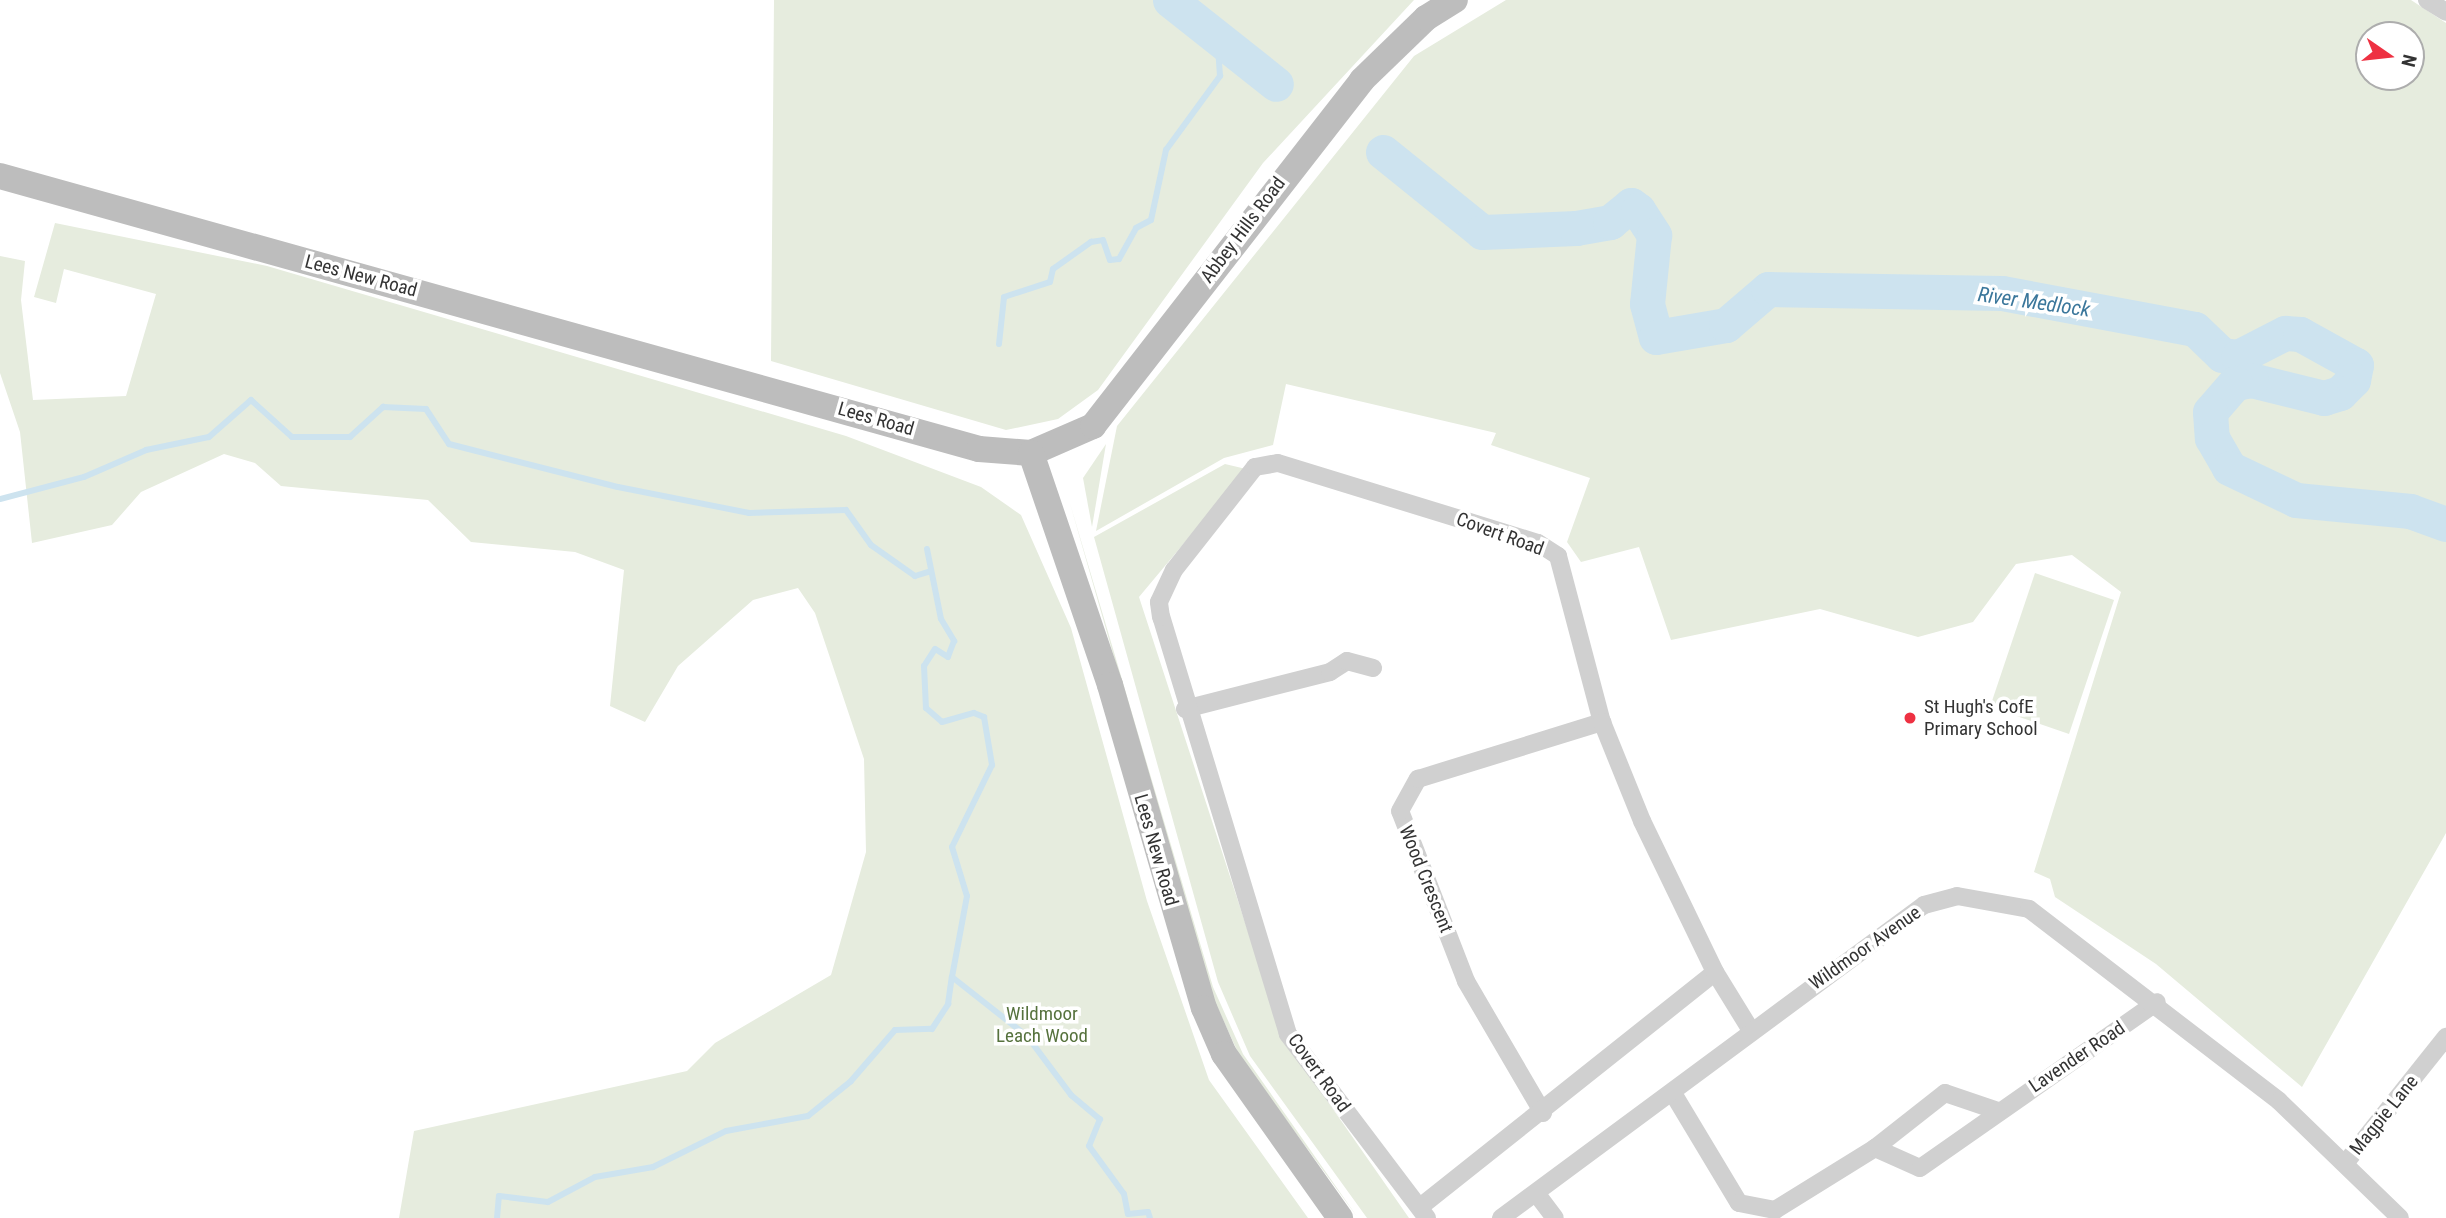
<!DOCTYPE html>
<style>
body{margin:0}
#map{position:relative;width:2446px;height:1218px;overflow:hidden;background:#fff;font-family:"Roboto Condensed",sans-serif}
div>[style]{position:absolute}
.green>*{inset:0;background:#e6ecde}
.stream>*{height:6px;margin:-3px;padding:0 3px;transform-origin:3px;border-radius:3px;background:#cde3ef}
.river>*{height:35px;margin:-17.5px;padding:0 17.5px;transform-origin:17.5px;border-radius:17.5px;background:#cde3ef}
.street>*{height:18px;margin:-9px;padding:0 9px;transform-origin:9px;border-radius:9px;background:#d0d0d0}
.secondary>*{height:26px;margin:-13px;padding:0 13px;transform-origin:13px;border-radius:13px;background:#bdbdbd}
.dots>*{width:19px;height:19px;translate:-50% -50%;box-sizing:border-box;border:4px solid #fff;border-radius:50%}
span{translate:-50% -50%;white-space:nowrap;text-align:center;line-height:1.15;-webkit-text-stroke:7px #fff;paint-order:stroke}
.street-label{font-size:19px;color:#333}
.poi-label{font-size:19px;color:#333}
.left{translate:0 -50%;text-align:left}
.park-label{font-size:19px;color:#56723d}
.water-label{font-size:21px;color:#3b779b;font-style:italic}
.north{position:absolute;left:2355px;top:21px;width:70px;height:70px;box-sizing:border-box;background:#fff;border:2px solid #adadad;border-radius:50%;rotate:104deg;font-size:19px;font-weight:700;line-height:28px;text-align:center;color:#333}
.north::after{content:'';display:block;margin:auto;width:24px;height:32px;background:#ee3142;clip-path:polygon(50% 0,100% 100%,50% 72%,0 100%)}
</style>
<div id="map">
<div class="green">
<div style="clip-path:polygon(774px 0,1414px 0,1263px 163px,1098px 390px,1058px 419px,1006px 430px,771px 361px)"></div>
<div style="clip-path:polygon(evenodd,1506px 0,2411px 0,2446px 23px,2446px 833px,2302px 1087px,2156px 964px,2055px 897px,2050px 879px,2034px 872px,2121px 592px,2072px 555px,2016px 564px,1973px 622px,1918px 637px,1820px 609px,1671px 640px,1639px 547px,1581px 562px,1567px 542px,1590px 478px,1491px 445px,1496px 433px,1286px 384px,1273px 445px,1224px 458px,1096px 531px,1117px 426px,1414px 56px,1506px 0,2411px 35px,2411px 77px,2369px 77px,2369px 35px,2411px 35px)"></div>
<div style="clip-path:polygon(55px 223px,267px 266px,846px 436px,981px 487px,1021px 515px,1071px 628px,1147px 901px,1209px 1080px,1308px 1218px,399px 1218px,414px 1131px,687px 1071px,715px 1043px,831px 975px,866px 852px,864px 759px,815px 613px,798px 588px,753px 600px,678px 666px,645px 722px,610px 706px,624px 570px,575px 552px,471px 542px,428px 500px,281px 486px,255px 463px,224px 454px,141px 492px,112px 525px,32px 543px,20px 432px,0 373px,0 256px,25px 261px,21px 300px,33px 400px,126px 396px,156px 294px,64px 269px,56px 303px,34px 297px)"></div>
<div style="clip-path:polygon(1106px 444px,1092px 527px,1083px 478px)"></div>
<div style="clip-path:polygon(1225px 464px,1246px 469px,1139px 597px,1282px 1036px,1409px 1218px,1367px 1218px,1250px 1056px,1218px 982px,1094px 537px)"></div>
<div style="clip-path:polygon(1069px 500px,1213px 987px,1243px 1054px,1358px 1218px,1240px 1057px,1209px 989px)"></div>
<div style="clip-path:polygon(2035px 573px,2114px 600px,2069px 734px,1990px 707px)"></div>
</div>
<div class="stream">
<div style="left:999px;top:344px;width:47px;rotate:-83.9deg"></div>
<div style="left:1004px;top:297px;width:48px;rotate:-18.1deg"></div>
<div style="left:1050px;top:282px;width:13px;rotate:-77deg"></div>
<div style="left:1053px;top:269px;width:47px;rotate:-35.4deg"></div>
<div style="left:1091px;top:242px;width:12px;rotate:-9deg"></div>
<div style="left:1103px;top:240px;width:21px;rotate:71deg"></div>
<div style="left:1110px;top:260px;width:9px;rotate:-6deg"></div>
<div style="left:1119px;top:259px;width:35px;rotate:-61deg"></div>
<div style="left:1136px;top:228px;width:17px;rotate:-28deg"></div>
<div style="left:1151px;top:220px;width:72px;rotate:-77.9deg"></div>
<div style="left:1166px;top:150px;width:92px;rotate:-53.9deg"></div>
<div style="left:1220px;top:76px;width:39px;rotate:-94deg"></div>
<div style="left:0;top:499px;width:87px;rotate:-14.7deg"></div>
<div style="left:84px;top:477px;width:68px;rotate:-23.5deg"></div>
<div style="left:146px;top:450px;width:64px;rotate:-11.7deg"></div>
<div style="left:209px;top:437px;width:56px;rotate:-41.4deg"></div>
<div style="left:251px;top:400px;width:55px;rotate:42.1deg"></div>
<div style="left:292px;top:437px;width:58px"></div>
<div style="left:350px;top:437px;width:45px;rotate:-42.3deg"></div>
<div style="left:383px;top:407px;width:43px;rotate:2.7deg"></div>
<div style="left:426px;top:409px;width:42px;rotate:56.7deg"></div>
<div style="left:449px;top:444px;width:174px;rotate:14.3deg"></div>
<div style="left:618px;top:487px;width:134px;rotate:11.2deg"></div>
<div style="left:749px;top:513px;width:97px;rotate:-1.8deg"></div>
<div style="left:846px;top:510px;width:43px;rotate:54.5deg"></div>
<div style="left:871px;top:545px;width:54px;rotate:35.2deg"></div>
<div style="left:915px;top:576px;width:14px;rotate:-17deg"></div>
<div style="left:927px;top:549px;width:71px;rotate:78.7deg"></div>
<div style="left:941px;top:619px;width:26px;rotate:59deg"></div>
<div style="left:954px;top:641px;width:17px;rotate:111deg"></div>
<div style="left:948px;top:657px;width:15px;rotate:-148deg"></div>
<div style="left:935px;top:649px;width:20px;rotate:123deg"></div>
<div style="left:924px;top:666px;width:42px;rotate:87.3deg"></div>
<div style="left:926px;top:708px;width:21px;rotate:41deg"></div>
<div style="left:942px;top:722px;width:33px;rotate:-16deg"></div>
<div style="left:974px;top:713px;width:11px;rotate:22deg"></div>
<div style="left:984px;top:717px;width:49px;rotate:80.5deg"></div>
<div style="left:992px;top:765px;width:91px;rotate:116deg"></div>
<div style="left:952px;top:847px;width:51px;rotate:73deg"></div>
<div style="left:967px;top:896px;width:82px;rotate:100.5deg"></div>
<div style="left:952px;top:977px;width:95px;rotate:38.2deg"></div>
<div style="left:1027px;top:1036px;width:74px;rotate:53.3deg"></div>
<div style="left:1071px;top:1095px;width:38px;rotate:40deg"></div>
<div style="left:1100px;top:1119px;width:29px;rotate:112deg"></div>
<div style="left:1089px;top:1146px;width:59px;rotate:53.9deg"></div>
<div style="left:1124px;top:1194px;width:20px;rotate:79deg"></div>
<div style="left:1128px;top:1214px;width:20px;rotate:-6deg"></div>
<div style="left:1148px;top:1212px;width:6px;rotate:72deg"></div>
<div style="left:497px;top:1218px;width:22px;rotate:-85deg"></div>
<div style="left:499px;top:1196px;width:49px;rotate:7deg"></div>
<div style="left:548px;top:1202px;width:53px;rotate:-28deg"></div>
<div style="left:595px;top:1177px;width:59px;rotate:-9.8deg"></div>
<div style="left:653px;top:1167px;width:81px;rotate:-26.3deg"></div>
<div style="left:726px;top:1131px;width:83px;rotate:-10.4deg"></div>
<div style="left:808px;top:1116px;width:55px;rotate:-39.1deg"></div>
<div style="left:851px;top:1081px;width:67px;rotate:-49.2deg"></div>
<div style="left:895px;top:1030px;width:37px;rotate:-2deg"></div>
<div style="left:932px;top:1029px;width:30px;rotate:-57deg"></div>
<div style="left:948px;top:1004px;width:27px;rotate:-82deg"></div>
</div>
<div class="river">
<div style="left:1170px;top:0;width:135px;rotate:38.4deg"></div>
<div style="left:1383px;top:152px;width:127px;rotate:38.9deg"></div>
<div style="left:1482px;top:232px;width:94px;rotate:-2.4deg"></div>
<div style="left:1576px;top:228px;width:35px;rotate:-10deg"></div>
<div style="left:1610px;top:222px;width:27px;rotate:-39deg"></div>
<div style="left:1631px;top:205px;width:9px;rotate:36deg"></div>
<div style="left:1638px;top:210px;width:30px;rotate:57deg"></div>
<div style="left:1654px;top:235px;width:69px;rotate:95.8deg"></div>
<div style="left:1647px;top:304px;width:34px;rotate:75deg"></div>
<div style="left:1656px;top:337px;width:71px;rotate:-9.7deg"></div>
<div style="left:1726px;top:325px;width:55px;rotate:-40.6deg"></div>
<div style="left:1768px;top:289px;width:234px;rotate:1deg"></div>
<div style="left:2002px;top:293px;width:196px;rotate:10.6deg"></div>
<div style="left:2195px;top:329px;width:37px;rotate:44deg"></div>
<div style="left:2222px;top:355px;width:16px;rotate:7deg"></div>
<div style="left:2238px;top:357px;width:53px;rotate:-27.1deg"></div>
<div style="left:2285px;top:333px;width:15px;rotate:4deg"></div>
<div style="left:2300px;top:334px;width:64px;rotate:29deg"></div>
<div style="left:2356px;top:365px;width:15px;rotate:101deg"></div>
<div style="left:2353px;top:380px;width:18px;rotate:135deg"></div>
<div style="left:2340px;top:393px;width:17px;rotate:163deg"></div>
<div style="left:2324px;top:398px;width:75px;rotate:-166.1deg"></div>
<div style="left:2251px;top:380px;width:16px;rotate:169deg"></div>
<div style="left:2235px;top:383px;width:38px;rotate:131deg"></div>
<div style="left:2210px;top:412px;width:26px;rotate:86deg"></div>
<div style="left:2212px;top:438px;width:34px;rotate:60deg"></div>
<div style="left:2229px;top:468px;width:74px;rotate:25.5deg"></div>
<div style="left:2296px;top:500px;width:115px;rotate:5.5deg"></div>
<div style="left:2410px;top:511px;width:38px;rotate:20deg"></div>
</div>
<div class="street">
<div style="left:2427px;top:0;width:22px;rotate:32deg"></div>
<div style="left:1185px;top:709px;width:150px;rotate:-14.3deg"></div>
<div style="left:1330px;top:672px;width:20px;rotate:-33deg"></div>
<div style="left:1347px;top:661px;width:27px;rotate:15deg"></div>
<div style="left:1674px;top:1095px;width:126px;rotate:59deg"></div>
<div style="left:1739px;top:1203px;width:37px;rotate:11deg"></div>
<div style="left:1775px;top:1210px;width:118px;rotate:-31.8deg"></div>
<div style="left:1875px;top:1148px;width:49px;rotate:24deg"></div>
<div style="left:1920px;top:1168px;width:289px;rotate:-35deg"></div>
<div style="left:1543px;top:1113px;width:153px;rotate:-120.3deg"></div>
<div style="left:1466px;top:981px;width:182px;rotate:-111.2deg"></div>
<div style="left:1400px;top:811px;width:37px;rotate:-61deg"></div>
<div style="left:1418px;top:779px;width:193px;rotate:-17.2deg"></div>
<div style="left:1875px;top:1148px;width:89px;rotate:-38.2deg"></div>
<div style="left:1945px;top:1093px;width:56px;rotate:18.8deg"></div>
<div style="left:2347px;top:1161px;width:159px;rotate:-51.4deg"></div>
<div style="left:1536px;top:1193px;width:31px;rotate:53deg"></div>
<div style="left:1420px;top:1207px;width:377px;rotate:-38.5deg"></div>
<div style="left:1427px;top:1218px;width:231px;rotate:-127.1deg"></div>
<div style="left:1288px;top:1034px;width:436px;rotate:-106.9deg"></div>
<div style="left:1161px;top:617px;width:15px;rotate:-98deg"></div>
<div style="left:1159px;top:602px;width:35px;rotate:-65deg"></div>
<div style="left:1174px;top:570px;width:131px;rotate:-51.8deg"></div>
<div style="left:1255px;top:467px;width:23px;rotate:-10deg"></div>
<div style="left:1278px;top:463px;width:272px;rotate:17.1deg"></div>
<div style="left:1538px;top:543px;width:24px;rotate:33deg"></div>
<div style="left:1558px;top:556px;width:172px;rotate:75.2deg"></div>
<div style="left:1602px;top:722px;width:107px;rotate:68deg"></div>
<div style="left:1642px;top:821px;width:168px;rotate:64.2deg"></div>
<div style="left:1715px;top:972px;width:67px;rotate:58.4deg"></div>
<div style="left:1501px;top:1218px;width:526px;rotate:-36.5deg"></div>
<div style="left:1924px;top:905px;width:34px;rotate:-15deg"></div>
<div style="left:1957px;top:896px;width:73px;rotate:10.2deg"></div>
<div style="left:2029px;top:909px;width:315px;rotate:37.5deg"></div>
<div style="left:2279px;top:1101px;width:168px;rotate:44deg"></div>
</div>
<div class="secondary">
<div style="left:0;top:176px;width:1016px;rotate:15.58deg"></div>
<div style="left:979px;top:449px;width:52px;rotate:4.4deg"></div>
<div style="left:1031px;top:453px;width:68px;rotate:-23.5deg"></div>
<div style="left:1093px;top:426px;width:438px;rotate:-52.1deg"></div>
<div style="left:1362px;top:80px;width:89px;rotate:-44.1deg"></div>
<div style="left:1426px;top:18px;width:34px;rotate:-32deg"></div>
<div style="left:1031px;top:453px;width:245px;rotate:71.2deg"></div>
<div style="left:1110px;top:685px;width:336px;rotate:73.8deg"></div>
<div style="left:1204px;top:1008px;width:50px;rotate:66.5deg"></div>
<div style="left:1224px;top:1054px;width:201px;rotate:54.7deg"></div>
</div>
<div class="dots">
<div style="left:1910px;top:718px;background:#ee3142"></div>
</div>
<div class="street-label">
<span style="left:1243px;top:230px;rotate:-53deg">Abbey Hills Road</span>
<span style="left:361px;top:276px;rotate:15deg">Lees New Road</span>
<span style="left:876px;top:419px;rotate:16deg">Lees Road</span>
<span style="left:1500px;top:534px;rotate:20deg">Covert Road</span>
<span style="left:1156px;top:850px;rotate:74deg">Lees New Road</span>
<span style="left:1426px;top:879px;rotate:68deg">Wood Crescent</span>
<span style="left:1865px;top:948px;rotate:-35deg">Wildmoor Avenue</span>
<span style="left:2077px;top:1057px;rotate:-34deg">Lavender Road</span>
<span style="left:1319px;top:1073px;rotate:54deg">Covert Road</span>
<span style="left:2384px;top:1115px;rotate:-51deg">Magpie Lane</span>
</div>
<div class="poi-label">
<span class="left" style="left:1924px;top:718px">St Hugh's CofE<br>Primary School</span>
</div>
<div class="park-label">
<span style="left:1042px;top:1025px">Wildmoor<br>Leach Wood</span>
</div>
<div class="water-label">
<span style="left:2034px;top:302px;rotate:8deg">River Medlock</span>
</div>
<div class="north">N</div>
</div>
